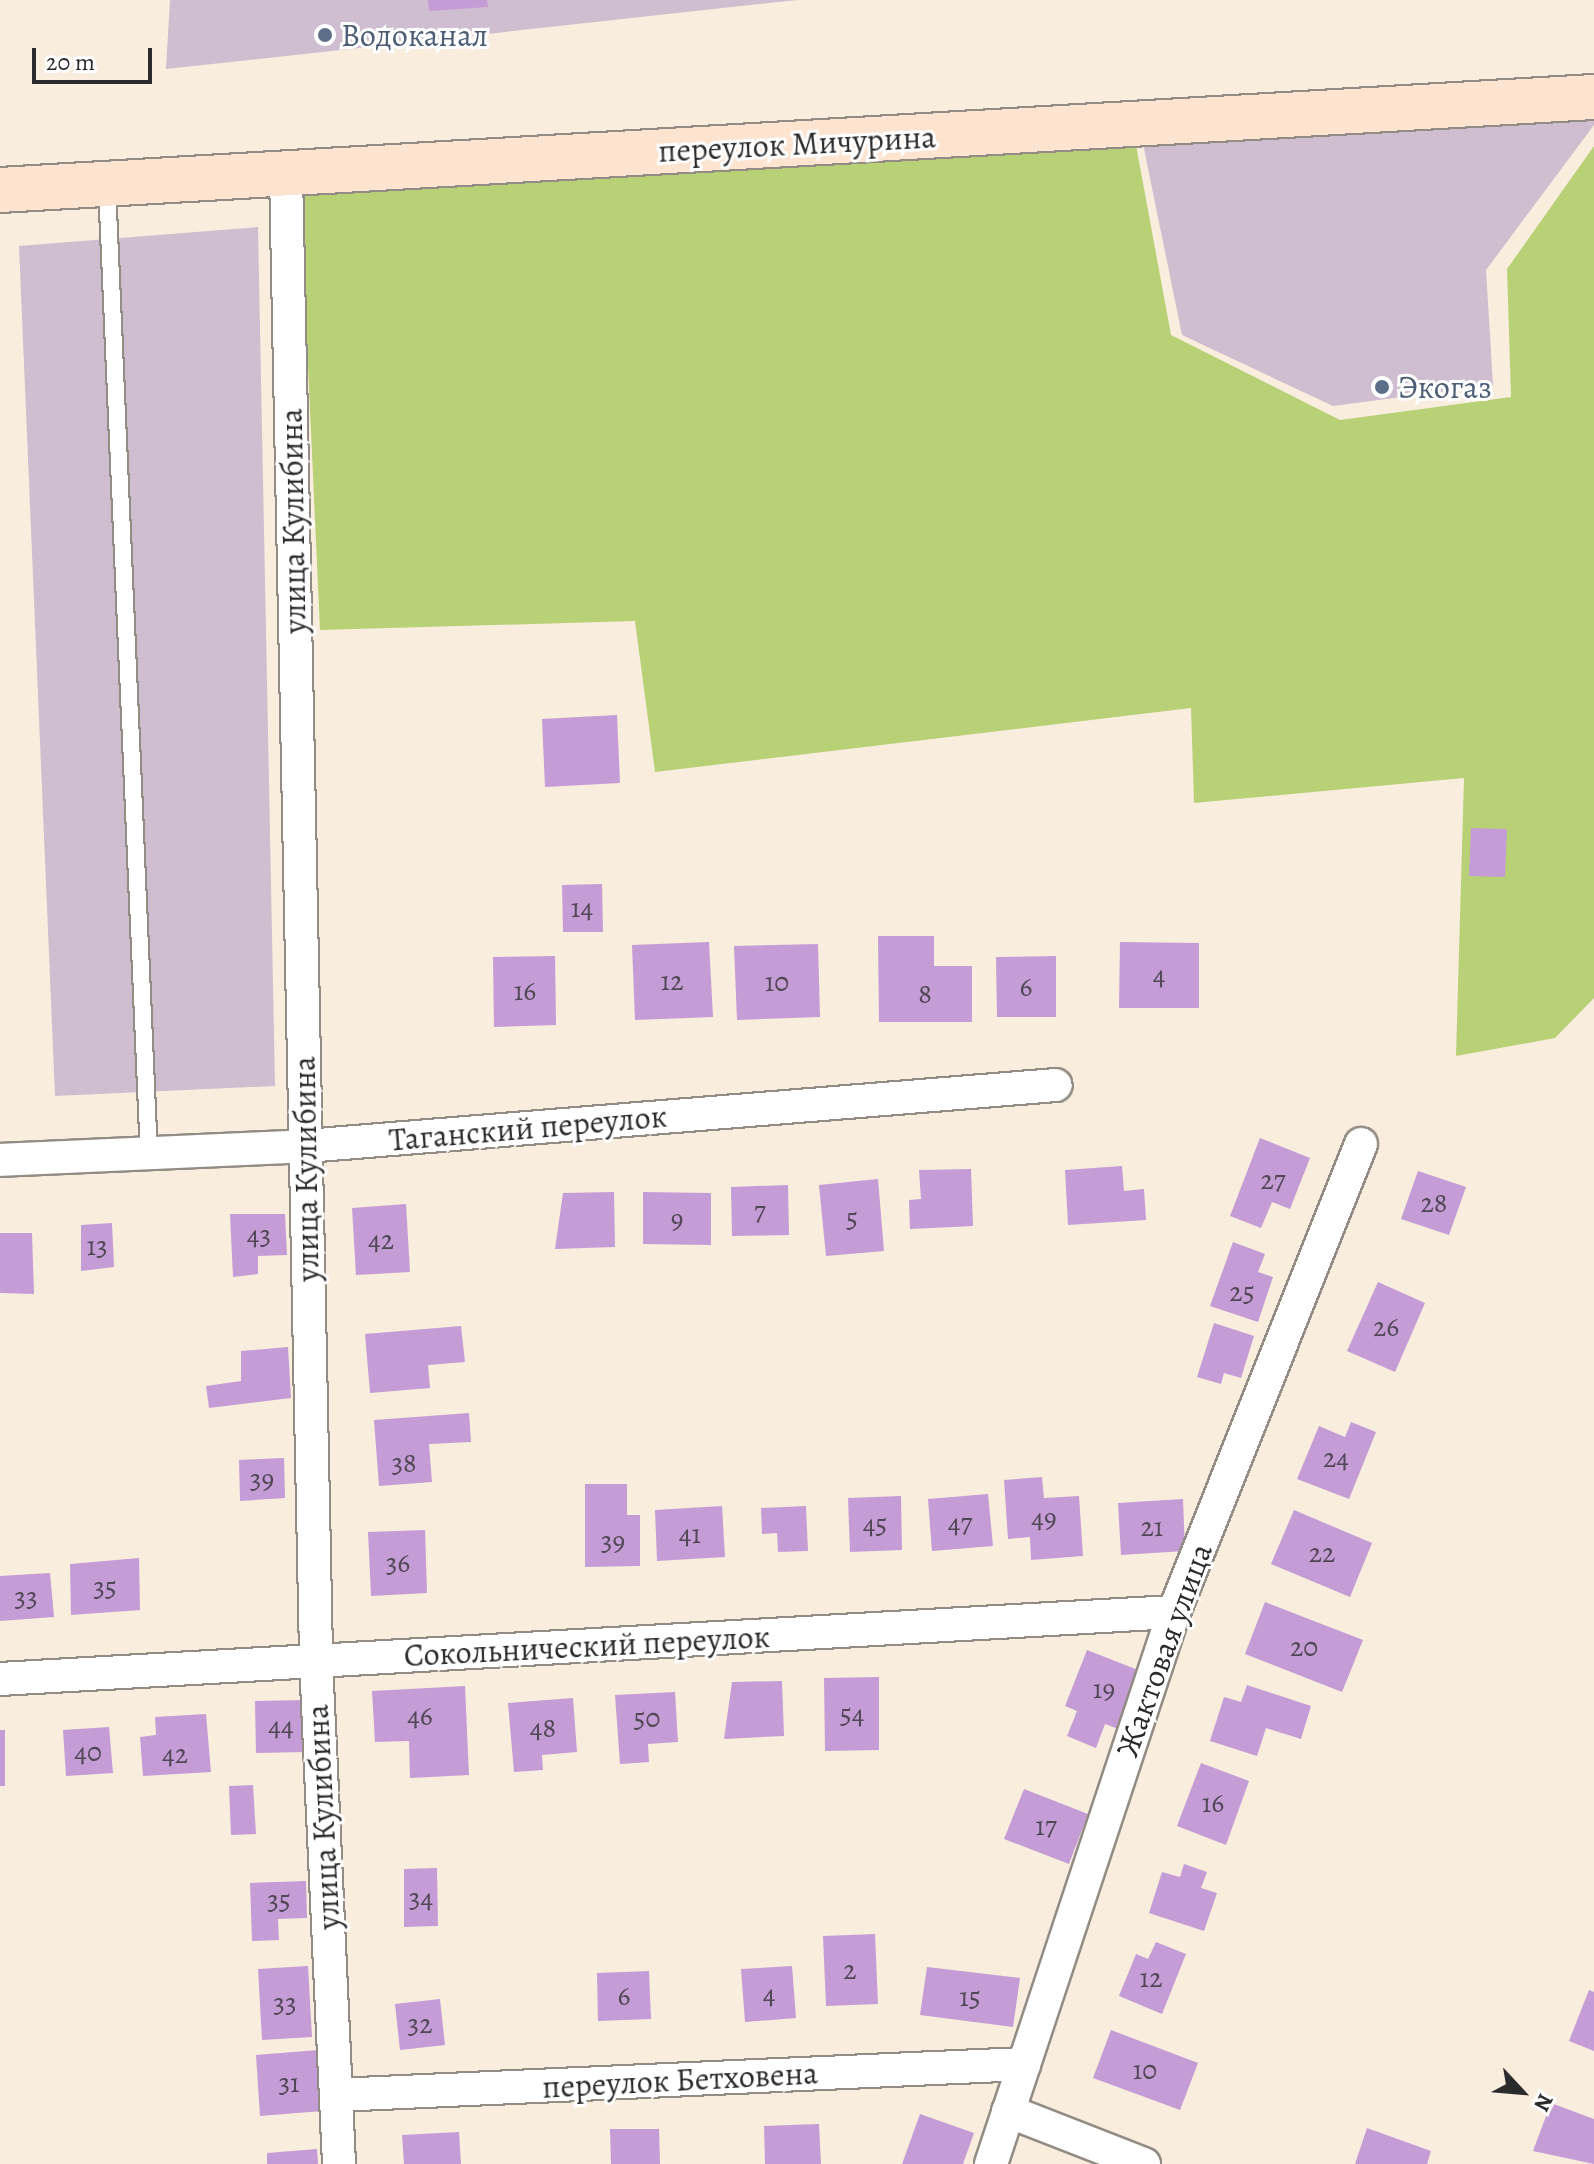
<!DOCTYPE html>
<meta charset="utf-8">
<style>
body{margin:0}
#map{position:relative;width:1594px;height:2164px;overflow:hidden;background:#f9edde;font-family:Alegreya,serif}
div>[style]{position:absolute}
.industrial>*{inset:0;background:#cfbdd0}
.green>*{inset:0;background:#b8d176}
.building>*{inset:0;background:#c49cd6}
.roads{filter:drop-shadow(2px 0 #928c84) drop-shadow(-2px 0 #928c84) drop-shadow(0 2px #928c84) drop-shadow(0 -2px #928c84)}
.service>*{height:16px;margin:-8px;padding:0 8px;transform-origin:8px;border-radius:8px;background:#fff}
.minor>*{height:32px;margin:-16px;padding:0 16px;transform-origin:16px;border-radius:16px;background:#fff}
.secondary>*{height:44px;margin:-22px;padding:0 22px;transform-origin:22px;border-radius:22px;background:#fde4d1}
.dots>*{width:22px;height:22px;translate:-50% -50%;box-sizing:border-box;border:4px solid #fff;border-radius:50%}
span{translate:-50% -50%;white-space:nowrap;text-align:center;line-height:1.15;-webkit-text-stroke:6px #fff;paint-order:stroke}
.number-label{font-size:28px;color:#514756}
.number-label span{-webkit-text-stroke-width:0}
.service-label{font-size:32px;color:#4e5e75}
.left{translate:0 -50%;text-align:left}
.street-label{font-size:32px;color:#2b2b2b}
.north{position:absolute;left:1482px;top:2052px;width:80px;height:80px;-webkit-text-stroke:6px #fff;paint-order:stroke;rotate:116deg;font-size:22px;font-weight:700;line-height:32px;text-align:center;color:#2b2b2b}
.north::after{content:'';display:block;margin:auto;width:28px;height:36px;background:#2b2b2b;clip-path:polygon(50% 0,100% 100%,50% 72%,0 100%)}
.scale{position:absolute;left:32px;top:48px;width:120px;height:36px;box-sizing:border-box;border:4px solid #2b2b2b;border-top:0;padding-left:10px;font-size:24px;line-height:28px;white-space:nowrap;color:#2b2b2b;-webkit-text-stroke:6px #fff;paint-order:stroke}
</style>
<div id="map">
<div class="industrial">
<div style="clip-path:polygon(170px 0,797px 0,166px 69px)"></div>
<div style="clip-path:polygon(1594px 110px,1594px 125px,1486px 270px,1493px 385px,1333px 406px,1182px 335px,1142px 139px)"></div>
<div style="clip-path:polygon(258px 227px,275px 1086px,55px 1096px,19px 246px)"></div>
</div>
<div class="green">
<div style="clip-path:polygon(1136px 145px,1171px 335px,1340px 420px,1511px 397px,1507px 269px,1594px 146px,1594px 998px,1555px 1038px,1456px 1056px,1464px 778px,1194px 803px,1191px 708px,655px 772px,635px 621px,320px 630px,300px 188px)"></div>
</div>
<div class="building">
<div style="clip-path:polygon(428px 0,487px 0,488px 7px,429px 11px)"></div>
<div style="clip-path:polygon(617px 715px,620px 783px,545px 787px,542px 719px)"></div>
<div style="clip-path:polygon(1471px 828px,1507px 829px,1505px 877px,1469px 876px)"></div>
<div style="clip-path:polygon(602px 884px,603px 932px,563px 932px,562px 885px)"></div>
<div style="clip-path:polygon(878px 936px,934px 936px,934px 966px,972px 966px,972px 1022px,879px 1022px)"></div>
<div style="clip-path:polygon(709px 942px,713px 1017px,635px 1020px,632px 945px)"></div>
<div style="clip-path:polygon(1120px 942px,1199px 943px,1199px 1008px,1119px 1008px)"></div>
<div style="clip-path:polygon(818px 944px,820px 1017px,737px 1020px,734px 946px)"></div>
<div style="clip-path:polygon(555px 956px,556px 1025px,494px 1027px,493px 957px)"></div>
<div style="clip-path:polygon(1056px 956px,1056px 1017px,997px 1017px,996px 957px)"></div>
<div style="clip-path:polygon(1260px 1138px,1310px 1158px,1290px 1209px,1272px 1202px,1261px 1228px,1230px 1216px)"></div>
<div style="clip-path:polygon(1122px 1166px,1124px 1191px,1144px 1189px,1146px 1220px,1068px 1225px,1065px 1170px)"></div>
<div style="clip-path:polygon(971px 1169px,973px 1226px,910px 1229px,909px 1200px,921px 1199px,919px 1170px)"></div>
<div style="clip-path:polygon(1418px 1171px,1466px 1187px,1449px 1235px,1401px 1219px)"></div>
<div style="clip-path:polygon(878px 1179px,884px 1251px,826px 1256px,819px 1185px)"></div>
<div style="clip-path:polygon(788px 1185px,789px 1235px,732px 1236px,731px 1187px)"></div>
<div style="clip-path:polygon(614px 1192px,615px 1247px,555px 1249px,563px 1193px)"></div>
<div style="clip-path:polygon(643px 1192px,711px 1193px,711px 1245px,643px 1244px)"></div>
<div style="clip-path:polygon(406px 1204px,410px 1272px,356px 1275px,352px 1208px)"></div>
<div style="clip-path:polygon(230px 1214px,285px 1214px,287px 1255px,258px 1256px,258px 1274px,233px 1277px)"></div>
<div style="clip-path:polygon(112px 1223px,114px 1267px,81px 1271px,81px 1225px)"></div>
<div style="clip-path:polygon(0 1233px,32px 1233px,34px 1294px,0 1293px)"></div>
<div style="clip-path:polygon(1233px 1242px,1265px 1254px,1258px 1272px,1273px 1277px,1258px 1322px,1210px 1306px)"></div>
<div style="clip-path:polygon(1378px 1282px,1425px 1303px,1395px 1372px,1347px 1351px)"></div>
<div style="clip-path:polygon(1214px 1323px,1254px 1336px,1241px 1378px,1224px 1373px,1221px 1384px,1197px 1377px)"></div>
<div style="clip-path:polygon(461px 1326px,465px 1362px,428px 1365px,430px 1388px,370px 1393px,365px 1334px)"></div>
<div style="clip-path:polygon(288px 1347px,291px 1398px,209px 1408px,206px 1386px,241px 1381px,241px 1351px)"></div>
<div style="clip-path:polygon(469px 1413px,471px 1442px,429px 1444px,432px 1482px,379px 1486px,374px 1420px)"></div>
<div style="clip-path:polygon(1351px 1422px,1376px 1432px,1349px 1499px,1297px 1479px,1319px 1426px,1345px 1437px)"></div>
<div style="clip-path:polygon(284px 1458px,285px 1498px,240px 1501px,239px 1460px)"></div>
<div style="clip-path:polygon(1042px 1477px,1044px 1498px,1079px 1496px,1083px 1556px,1031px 1560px,1030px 1537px,1008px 1539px,1004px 1480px)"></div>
<div style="clip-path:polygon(585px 1484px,627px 1484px,627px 1515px,640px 1515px,640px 1566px,585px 1567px)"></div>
<div style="clip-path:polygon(988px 1494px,993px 1546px,932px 1551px,928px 1499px)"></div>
<div style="clip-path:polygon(901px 1496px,902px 1550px,850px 1552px,848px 1498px)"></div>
<div style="clip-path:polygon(1183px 1499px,1185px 1551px,1121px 1555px,1118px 1503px)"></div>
<div style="clip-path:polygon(722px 1506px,725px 1557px,657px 1561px,655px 1510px)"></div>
<div style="clip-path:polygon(806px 1506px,808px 1551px,778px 1552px,777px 1533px,762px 1534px,761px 1508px)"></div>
<div style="clip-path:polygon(1294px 1510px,1372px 1543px,1350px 1597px,1271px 1564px)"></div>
<div style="clip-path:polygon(425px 1530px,427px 1593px,371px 1596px,368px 1532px)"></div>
<div style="clip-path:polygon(139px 1558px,140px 1610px,71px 1615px,70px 1564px)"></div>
<div style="clip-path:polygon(50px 1573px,54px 1617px,0 1621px,0 1576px)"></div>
<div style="clip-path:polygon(1265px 1602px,1363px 1640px,1342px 1692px,1245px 1654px)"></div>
<div style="clip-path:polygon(1087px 1650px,1143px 1672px,1121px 1730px,1105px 1724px,1096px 1748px,1067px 1736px,1077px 1711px,1065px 1706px)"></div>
<div style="clip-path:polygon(879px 1677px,879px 1750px,825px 1751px,824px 1678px)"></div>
<div style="clip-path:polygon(782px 1681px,784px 1736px,724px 1739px,732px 1682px)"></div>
<div style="clip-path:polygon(1247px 1685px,1311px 1706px,1301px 1739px,1266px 1728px,1257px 1756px,1210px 1741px,1224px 1697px,1241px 1702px)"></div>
<div style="clip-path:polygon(465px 1686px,469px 1775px,410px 1778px,409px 1741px,375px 1742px,372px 1691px)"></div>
<div style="clip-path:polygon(675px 1692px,678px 1742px,648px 1744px,649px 1762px,620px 1764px,615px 1695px)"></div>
<div style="clip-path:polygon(573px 1698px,577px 1752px,542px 1755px,543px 1770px,514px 1772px,508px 1703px)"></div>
<div style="clip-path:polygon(305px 1700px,306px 1752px,256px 1753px,255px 1701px)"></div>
<div style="clip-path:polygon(206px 1714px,211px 1772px,143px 1776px,140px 1737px,156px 1735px,155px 1717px)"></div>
<div style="clip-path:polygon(109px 1727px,113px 1773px,66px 1776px,63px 1730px)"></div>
<div style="clip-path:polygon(0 1730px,5px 1730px,5px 1786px,0 1786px)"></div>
<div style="clip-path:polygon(1201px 1763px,1249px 1781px,1226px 1845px,1177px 1826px)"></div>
<div style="clip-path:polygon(253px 1785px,256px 1834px,231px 1835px,229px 1786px)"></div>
<div style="clip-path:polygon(1024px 1789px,1088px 1814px,1069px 1864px,1004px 1839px)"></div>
<div style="clip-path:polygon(1184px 1864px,1207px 1872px,1201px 1888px,1217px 1893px,1204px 1931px,1149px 1913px,1162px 1872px,1180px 1877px)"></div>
<div style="clip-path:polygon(437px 1868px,438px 1926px,404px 1927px,404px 1869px)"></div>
<div style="clip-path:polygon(306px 1881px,307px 1918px,278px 1919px,279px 1940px,252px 1941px,250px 1883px)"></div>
<div style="clip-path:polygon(875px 1934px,878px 2004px,826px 2006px,823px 1936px)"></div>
<div style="clip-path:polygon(1156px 1942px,1186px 1954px,1162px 2014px,1119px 1996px,1136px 1954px,1148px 1959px)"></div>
<div style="clip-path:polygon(308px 1966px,312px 2037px,262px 2040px,258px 1969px)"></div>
<div style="clip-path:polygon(792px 1966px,796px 2018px,745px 2022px,741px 1969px)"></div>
<div style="clip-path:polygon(927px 1967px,1020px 1978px,1013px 2027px,920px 2015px)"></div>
<div style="clip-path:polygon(649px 1971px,651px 2019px,598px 2021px,597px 1973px)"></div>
<div style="clip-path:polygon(1589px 1990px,1594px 1992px,1594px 2051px,1569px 2041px)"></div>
<div style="clip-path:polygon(440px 1999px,445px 2045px,400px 2050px,395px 2004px)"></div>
<div style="clip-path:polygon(1111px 2030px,1198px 2063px,1180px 2110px,1093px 2078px)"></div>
<div style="clip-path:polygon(318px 2050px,322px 2111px,260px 2116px,256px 2055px)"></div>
<div style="clip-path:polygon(1551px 2103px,1594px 2119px,1594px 2164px,1533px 2151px)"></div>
<div style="clip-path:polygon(920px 2114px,974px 2133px,963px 2164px,902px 2164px)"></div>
<div style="clip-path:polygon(819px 2124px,821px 2164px,765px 2164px,764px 2126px)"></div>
<div style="clip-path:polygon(1367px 2128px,1431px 2151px,1427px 2164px,1355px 2164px)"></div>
<div style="clip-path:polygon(610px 2129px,659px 2129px,660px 2164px,611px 2164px)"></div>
<div style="clip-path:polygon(459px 2132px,461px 2164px,404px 2164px,402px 2135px)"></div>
<div style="clip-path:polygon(317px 2149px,318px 2164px,267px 2164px,267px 2153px)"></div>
</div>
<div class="roads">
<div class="service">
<div style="left:107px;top:186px;width:970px;rotate:87.52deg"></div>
</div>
<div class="minor">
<div style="left:286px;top:173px;width:1488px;rotate:88.84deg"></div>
<div style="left:316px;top:1661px;width:504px;rotate:87.38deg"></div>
<div style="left:0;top:1160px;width:306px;rotate:-2.6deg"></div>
<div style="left:306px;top:1146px;width:752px;rotate:-4.65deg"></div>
<div style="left:0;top:1679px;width:1176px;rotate:-3.27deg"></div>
<div style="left:336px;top:2095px;width:689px;rotate:-2.58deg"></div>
<div style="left:1008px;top:2111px;width:146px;rotate:21.3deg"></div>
<div style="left:991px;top:2164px;width:582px;rotate:-71.66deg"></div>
<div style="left:1174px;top:1612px;width:504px;rotate:-68.22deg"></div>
</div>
<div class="secondary">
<div style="left:0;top:190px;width:1597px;rotate:-3.34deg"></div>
</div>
</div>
<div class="dots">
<div style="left:325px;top:35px;background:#5c6f8a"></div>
<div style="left:1382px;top:387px;background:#5c6f8a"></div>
</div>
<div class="number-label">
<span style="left:582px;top:908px">14</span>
<span style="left:1159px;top:975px">4</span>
<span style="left:672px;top:981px">12</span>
<span style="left:777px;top:982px">10</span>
<span style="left:1026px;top:987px">6</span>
<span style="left:525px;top:991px">16</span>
<span style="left:925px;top:994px">8</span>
<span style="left:1273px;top:1180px">27</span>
<span style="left:1434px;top:1203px">28</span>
<span style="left:760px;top:1211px">7</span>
<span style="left:852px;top:1218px">5</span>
<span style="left:677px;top:1219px">9</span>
<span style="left:259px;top:1235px">43</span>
<span style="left:381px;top:1240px">42</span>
<span style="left:97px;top:1246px">13</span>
<span style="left:1242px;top:1292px">25</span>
<span style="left:1386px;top:1327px">26</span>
<span style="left:1336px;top:1458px">24</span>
<span style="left:404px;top:1463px">38</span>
<span style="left:262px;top:1479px">39</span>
<span style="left:1044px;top:1518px">49</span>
<span style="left:960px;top:1523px">47</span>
<span style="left:875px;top:1524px">45</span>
<span style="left:1152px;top:1527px">21</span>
<span style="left:690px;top:1534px">41</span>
<span style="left:613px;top:1541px">39</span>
<span style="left:1322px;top:1553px">22</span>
<span style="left:398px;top:1563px">36</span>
<span style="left:105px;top:1587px">35</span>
<span style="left:26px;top:1597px">33</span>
<span style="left:1304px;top:1647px">20</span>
<span style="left:1104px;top:1689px">19</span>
<span style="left:852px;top:1714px">54</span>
<span style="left:420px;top:1716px">46</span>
<span style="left:647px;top:1718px">50</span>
<span style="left:281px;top:1726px">44</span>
<span style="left:543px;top:1728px">48</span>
<span style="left:88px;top:1752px">40</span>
<span style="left:175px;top:1754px">42</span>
<span style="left:1213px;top:1803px">16</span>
<span style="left:1046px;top:1826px">17</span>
<span style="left:421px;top:1898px">34</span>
<span style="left:279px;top:1900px">35</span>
<span style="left:850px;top:1970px">2</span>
<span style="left:1151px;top:1978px">12</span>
<span style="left:769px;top:1994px">4</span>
<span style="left:624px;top:1996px">6</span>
<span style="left:970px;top:1997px">15</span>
<span style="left:285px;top:2003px">33</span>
<span style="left:420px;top:2024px">32</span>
<span style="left:1145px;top:2070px">10</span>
<span style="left:289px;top:2083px">31</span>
</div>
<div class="service-label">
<span class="left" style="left:341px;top:35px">Водоканал</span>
<span class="left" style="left:1398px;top:387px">Экогаз</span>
</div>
<div class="street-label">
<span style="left:797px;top:144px;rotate:-3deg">переулок Мичурина</span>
<span style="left:293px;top:521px;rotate:-91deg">улица Кулибина</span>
<span style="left:528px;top:1128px;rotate:-5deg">Таганский переулок</span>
<span style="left:306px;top:1169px;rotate:-91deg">улица Кулибина</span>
<span style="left:587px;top:1646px;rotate:-3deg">Сокольнический переулок</span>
<span style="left:1164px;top:1650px;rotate:-70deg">Жактовая улица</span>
<span style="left:323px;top:1817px;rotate:-93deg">улица Кулибина</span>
<span style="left:680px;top:2080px;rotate:-3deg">переулок Бетховена</span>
</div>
<div class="north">N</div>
<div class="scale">20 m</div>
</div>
